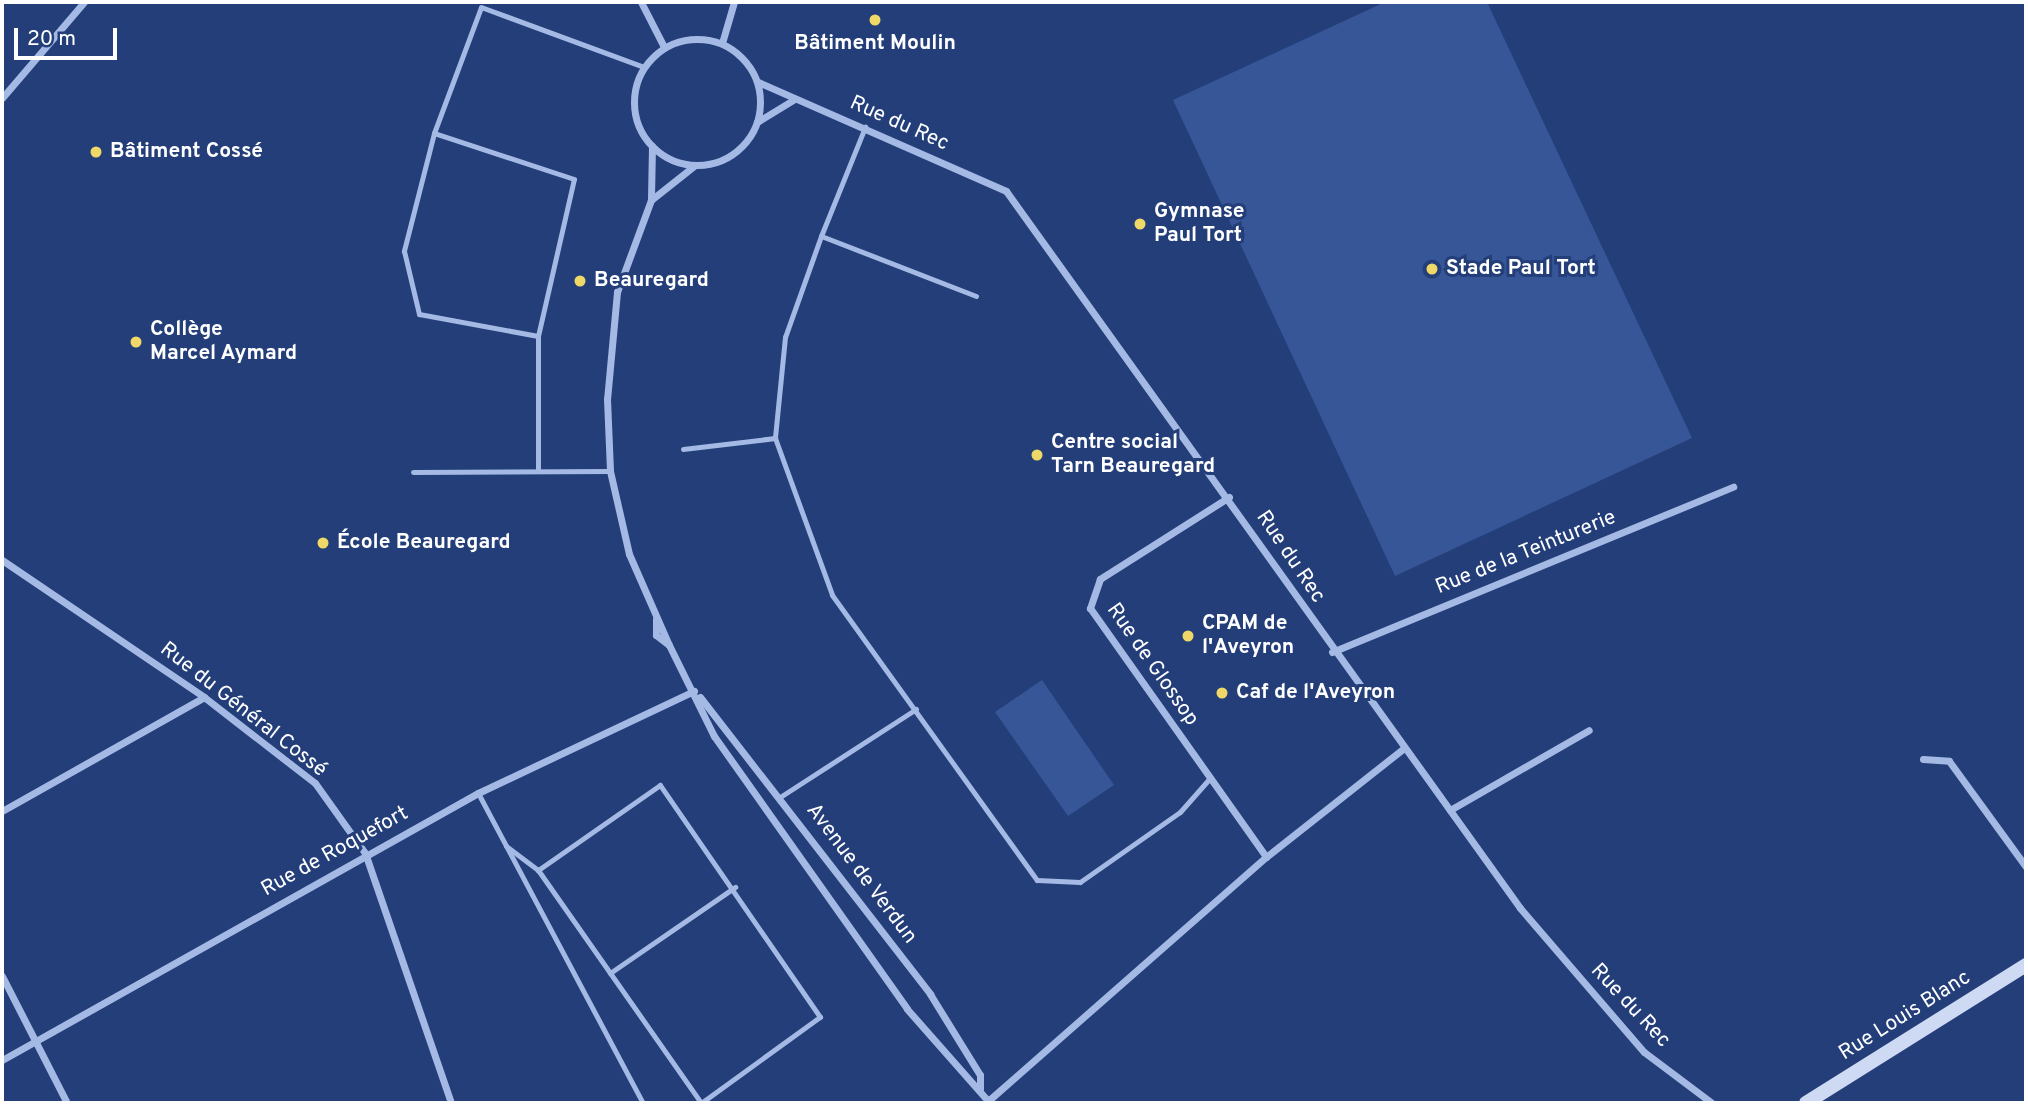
<!DOCTYPE html>
<meta charset="utf-8">
<style>
body{margin:0}
#map{position:relative;width:2028px;height:1105px;overflow:hidden;background:#233e79;font-family:Overpass,sans-serif}
div>[style]{position:absolute}
.green>*{inset:0;background:#365697}
.lane>*{height:5px;margin:-2.5px;padding:0 2.5px;transform-origin:2.5px;border-radius:2.5px;background:#a4bae4}
.street>*{height:7px;margin:-3.5px;padding:0 3.5px;transform-origin:3.5px;border-radius:3.5px;background:#a4bae4}
.street>.ring{margin:-3.5px;padding:0;box-sizing:content-box;background:none;border:7px solid #a4bae4;border-radius:50%}
.secondary>*{height:14px;margin:-7px;padding:0 7px;transform-origin:7px;border-radius:7px;background:#cedaf4}
.dots>*{width:19px;height:19px;translate:-50% -50%;box-sizing:border-box;border:4px solid #233e79;border-radius:50%}
span{translate:-50% -50%;white-space:nowrap;text-align:center;line-height:1.15;-webkit-text-stroke:6px #233e79;paint-order:stroke}
.poi-label{font-size:21px;color:#fff;font-weight:700}
.left{translate:0 -50%;text-align:left}
.street-label{font-size:21px;color:#fff}
.frame{position:absolute;inset:0;border:4px solid #fff;pointer-events:none}
.scale{position:absolute;left:14px;top:28px;width:103px;height:32px;box-sizing:border-box;border:4px solid #fff;border-top:0;padding-left:9px;font-size:21px;line-height:24px;white-space:nowrap;color:#fff;-webkit-text-stroke:5px #233e79;paint-order:stroke}
</style>
<div id="map">
<div class="green">
<div style="clip-path:polygon(1385px 2px,1487px 2px,1692px 438px,1395px 576px,1173px 100px)"></div>
<div style="clip-path:polygon(1042px 680px,1114px 785px,1068px 816px,995px 712px)"></div>
</div>
<div class="lane">
<div style="left:434px;top:133px;width:134px;rotate:-69.5deg"></div>
<div style="left:481px;top:7px;width:174px;rotate:20.2deg"></div>
<div style="left:821px;top:236px;width:118px;rotate:-68deg"></div>
<div style="left:976px;top:296px;width:166px;rotate:-158.8deg"></div>
<div style="left:821px;top:236px;width:107px;rotate:109.6deg"></div>
<div style="left:785px;top:337px;width:101px;rotate:95.7deg"></div>
<div style="left:775px;top:438px;width:167px;rotate:70deg"></div>
<div style="left:832px;top:595px;width:351px;rotate:54.3deg"></div>
<div style="left:1037px;top:880px;width:43px;rotate:2.7deg"></div>
<div style="left:1080px;top:882px;width:122px;rotate:-35deg"></div>
<div style="left:1180px;top:812px;width:45px;rotate:-48.6deg"></div>
<div style="left:538px;top:336px;width:161px;rotate:-77.1deg"></div>
<div style="left:574px;top:179px;width:147px;rotate:-161.8deg"></div>
<div style="left:434px;top:133px;width:122px;rotate:104.3deg"></div>
<div style="left:404px;top:251px;width:65px;rotate:76.6deg"></div>
<div style="left:419px;top:314px;width:121px;rotate:10.5deg"></div>
<div style="left:538px;top:336px;width:135px;rotate:90deg"></div>
<div style="left:683px;top:449px;width:93px;rotate:-6.8deg"></div>
<div style="left:413px;top:472px;width:197px;rotate:-0.3deg"></div>
<div style="left:478px;top:793px;width:351px;rotate:62deg"></div>
<div style="left:780px;top:797px;width:162px;rotate:-32.9deg"></div>
<div style="left:506px;top:846px;width:40px;rotate:37deg"></div>
<div style="left:538px;top:870px;width:284px;rotate:55deg"></div>
<div style="left:701px;top:1103px;width:147px;rotate:-35.9deg"></div>
<div style="left:820px;top:1017px;width:282px;rotate:-124.6deg"></div>
<div style="left:660px;top:785px;width:149px;rotate:145.1deg"></div>
<div style="left:610px;top:973px;width:152px;rotate:-34.5deg"></div>
</div>
<div class="street">
<div style="left:641px;top:2px;width:51px;rotate:62.9deg"></div>
<div class="ring" style="left:634px;top:39px;width:119px;height:119px"></div>
<div style="left:722px;top:43px;width:43px;rotate:-73.7deg"></div>
<div style="left:758px;top:82px;width:271px;rotate:23.7deg"></div>
<div style="left:1006px;top:191px;width:882px;rotate:54.36deg"></div>
<div style="left:1520px;top:908px;width:190px;rotate:49.3deg"></div>
<div style="left:1644px;top:1052px;width:85px;rotate:36.9deg"></div>
<div style="left:2px;top:98px;width:126px;rotate:-49.5deg"></div>
<div style="left:757px;top:122px;width:42px;rotate:-31.4deg"></div>
<div style="left:652px;top:146px;width:54px;rotate:91.1deg"></div>
<div style="left:651px;top:200px;width:98px;rotate:110.3deg"></div>
<div style="left:617px;top:292px;width:107px;rotate:95.3deg"></div>
<div style="left:607px;top:399px;width:72px;rotate:87.6deg"></div>
<div style="left:610px;top:471px;width:85px;rotate:77.1deg"></div>
<div style="left:629px;top:554px;width:99px;rotate:66.3deg"></div>
<div style="left:651px;top:200px;width:56px;rotate:-38.5deg"></div>
<div style="left:1229px;top:497px;width:153px;rotate:147.6deg"></div>
<div style="left:1100px;top:579px;width:31px;rotate:109deg"></div>
<div style="left:1090px;top:608px;width:305px;rotate:54.7deg"></div>
<div style="left:2px;top:560px;width:244px;rotate:34.1deg"></div>
<div style="left:204px;top:697px;width:140px;rotate:37.8deg"></div>
<div style="left:315px;top:783px;width:86px;rotate:54.5deg"></div>
<div style="left:365px;top:853px;width:264px;rotate:71deg"></div>
<div style="left:656px;top:619px;width:16px;rotate:90deg"></div>
<div style="left:656px;top:635px;width:16px;rotate:38deg"></div>
<div style="left:669px;top:645px;width:102px;rotate:63.7deg"></div>
<div style="left:714px;top:736px;width:334px;rotate:54.7deg"></div>
<div style="left:907px;top:1009px;width:125px;rotate:48.6deg"></div>
<div style="left:1332px;top:652px;width:434px;rotate:-22.4deg"></div>
<div style="left:700px;top:697px;width:376px;rotate:52.2deg"></div>
<div style="left:930px;top:994px;width:95px;rotate:58.3deg"></div>
<div style="left:980px;top:1075px;width:14px;rotate:90deg"></div>
<div style="left:1923px;top:759px;width:26px;rotate:4deg"></div>
<div style="left:1949px;top:761px;width:131px;rotate:54deg"></div>
<div style="left:1450px;top:810px;width:160px;rotate:-29.9deg"></div>
<div style="left:2px;top:811px;width:232px;rotate:-29.4deg"></div>
<div style="left:2px;top:976px;width:143px;rotate:62.9deg"></div>
<div style="left:2px;top:1060px;width:546px;rotate:-29.29deg"></div>
<div style="left:478px;top:793px;width:239px;rotate:-25.3deg"></div>
<div style="left:988px;top:1101px;width:370px;rotate:-41.3deg"></div>
<div style="left:1266px;top:857px;width:176px;rotate:-38.3deg"></div>
</div>
<div class="secondary">
<div style="left:1806px;top:1103px;width:260px;rotate:-32.1deg"></div>
</div>
<div class="dots">
<div style="left:875px;top:20px;background:#efd867"></div>
<div style="left:96px;top:152px;background:#efd867"></div>
<div style="left:1140px;top:224px;background:#efd867"></div>
<div style="left:1432px;top:269px;background:#efd867"></div>
<div style="left:580px;top:281px;background:#efd867"></div>
<div style="left:136px;top:342px;background:#efd867"></div>
<div style="left:1037px;top:455px;background:#efd867"></div>
<div style="left:323px;top:543px;background:#efd867"></div>
<div style="left:1188px;top:636px;background:#efd867"></div>
<div style="left:1222px;top:693px;background:#efd867"></div>
</div>
<div class="poi-label">
<span style="left:875px;top:44px">Bâtiment Moulin</span>
<span class="left" style="left:110px;top:152px">Bâtiment Cossé</span>
<span class="left" style="left:1154px;top:224px">Gymnase<br>Paul Tort</span>
<span class="left" style="left:1446px;top:269px">Stade Paul Tort</span>
<span class="left" style="left:594px;top:281px">Beauregard</span>
<span class="left" style="left:150px;top:342px">Collège<br>Marcel Aymard</span>
<span class="left" style="left:1051px;top:455px">Centre social<br>Tarn Beauregard</span>
<span class="left" style="left:337px;top:543px">École Beauregard</span>
<span class="left" style="left:1202px;top:636px">CPAM de<br>l'Aveyron</span>
<span class="left" style="left:1236px;top:693px">Caf de l'Aveyron</span>
</div>
<div class="street-label">
<span style="left:899px;top:124px;rotate:24deg">Rue du Rec</span>
<span style="left:1526px;top:553px;rotate:-22deg">Rue de la Teinturerie</span>
<span style="left:1290px;top:557px;rotate:56deg">Rue du Rec</span>
<span style="left:1152px;top:665px;rotate:55deg">Rue de Glossop</span>
<span style="left:243px;top:710px;rotate:38deg">Rue du Général Cossé</span>
<span style="left:335px;top:852px;rotate:-29deg">Rue de Roquefort</span>
<span style="left:861px;top:874px;rotate:53deg">Avenue de Verdun</span>
<span style="left:1630px;top:1006px;rotate:47deg">Rue du Rec</span>
<span style="left:1905px;top:1016px;rotate:-32deg">Rue Louis Blanc</span>
</div>
<div class="frame"></div>
<div class="scale">20 m</div>
</div>
